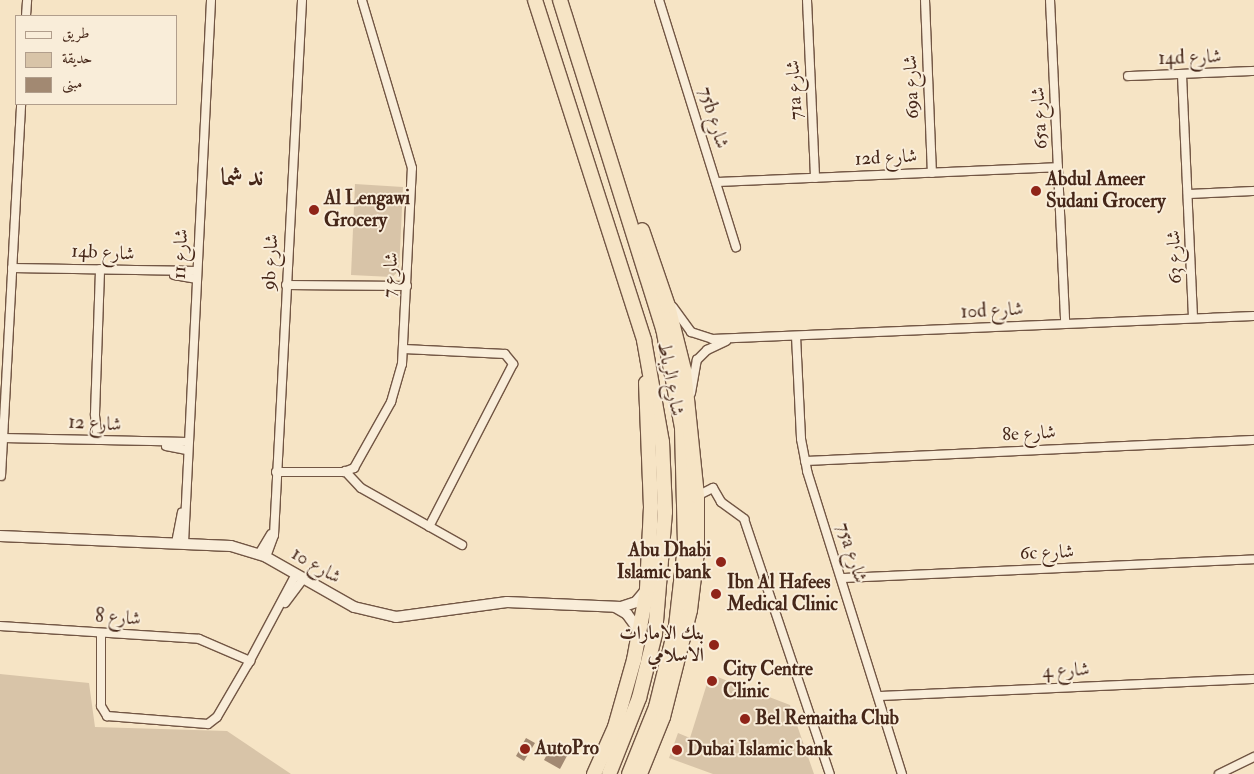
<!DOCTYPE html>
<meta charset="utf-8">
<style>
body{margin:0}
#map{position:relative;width:1254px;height:774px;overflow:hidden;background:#f6e4c5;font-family:"IM FELL Double Pica",Amiri,serif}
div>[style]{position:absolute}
.green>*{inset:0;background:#d8c4a8}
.building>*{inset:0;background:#a28972}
.roads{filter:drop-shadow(1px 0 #725644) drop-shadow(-1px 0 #725644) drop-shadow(0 1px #725644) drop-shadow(0 -1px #725644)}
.street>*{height:8px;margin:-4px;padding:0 4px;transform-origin:4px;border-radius:4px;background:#f9edd9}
.secondary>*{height:10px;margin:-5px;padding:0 5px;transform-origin:5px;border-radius:5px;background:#f9edd9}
.highway>*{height:14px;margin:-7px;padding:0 7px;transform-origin:7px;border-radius:7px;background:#f6e4c5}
.dots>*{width:14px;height:14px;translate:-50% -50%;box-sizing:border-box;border:2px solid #f9edd9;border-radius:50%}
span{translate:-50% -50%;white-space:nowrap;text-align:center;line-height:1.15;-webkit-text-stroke:4px #f9edd9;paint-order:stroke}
.street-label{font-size:19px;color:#462719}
.poi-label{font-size:19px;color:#462719;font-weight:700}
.left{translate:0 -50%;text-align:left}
.right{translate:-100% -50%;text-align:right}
.district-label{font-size:24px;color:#462719;font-weight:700}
.legend{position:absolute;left:15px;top:15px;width:162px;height:90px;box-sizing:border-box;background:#f9edd9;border:1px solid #b19e8c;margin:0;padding:6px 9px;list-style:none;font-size:15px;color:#462719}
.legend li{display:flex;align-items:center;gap:10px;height:25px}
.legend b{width:25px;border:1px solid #b19e8c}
</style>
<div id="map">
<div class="green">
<div style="clip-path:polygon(355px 184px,403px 187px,399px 271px,392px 277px,351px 275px)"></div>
<div style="clip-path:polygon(0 674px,89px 683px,95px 727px,227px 731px,291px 774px,0 774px)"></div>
<div style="clip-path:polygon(710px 674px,790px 705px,814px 774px,713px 774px,669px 758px,678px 733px,690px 738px)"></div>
</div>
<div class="building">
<div style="clip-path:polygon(526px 738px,535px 743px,524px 761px,516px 756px)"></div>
<div style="clip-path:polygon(552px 745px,568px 754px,560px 769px,544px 760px)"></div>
</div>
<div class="roads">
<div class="street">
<div style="left:659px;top:0;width:259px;rotate:72.7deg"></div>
<div style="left:807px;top:0;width:178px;rotate:87.4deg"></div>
<div style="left:925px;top:0;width:173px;rotate:87.7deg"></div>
<div style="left:1050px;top:0;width:323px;rotate:87.3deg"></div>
<div style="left:26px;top:16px;width:16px;rotate:-86deg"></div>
<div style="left:1182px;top:75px;width:243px;rotate:87.4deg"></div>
<div style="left:1128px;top:76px;width:126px;rotate:-2.3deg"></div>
<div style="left:716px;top:182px;width:342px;rotate:-2.5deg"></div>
<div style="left:1188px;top:194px;width:66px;rotate:-2.6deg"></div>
<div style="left:12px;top:268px;width:185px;rotate:0.9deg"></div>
<div style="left:174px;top:275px;width:22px;rotate:10deg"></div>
<div style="left:286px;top:285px;width:121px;rotate:0.5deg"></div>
<div style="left:673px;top:307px;width:31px;rotate:54deg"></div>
<div style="left:691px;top:332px;width:22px;rotate:18deg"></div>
<div style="left:712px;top:339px;width:542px;rotate:-2.43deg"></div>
<div style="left:796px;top:336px;width:103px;rotate:87.2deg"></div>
<div style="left:801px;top:439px;width:33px;rotate:79deg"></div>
<div style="left:807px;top:471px;width:318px;rotate:72.6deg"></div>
<div style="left:404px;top:349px;width:101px;rotate:2.8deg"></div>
<div style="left:505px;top:354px;width:13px;rotate:51deg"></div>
<div style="left:513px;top:364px;width:183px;rotate:117.3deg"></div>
<div style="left:691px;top:393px;width:34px;rotate:-80deg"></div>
<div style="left:697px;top:360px;width:14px;rotate:-45deg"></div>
<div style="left:707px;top:350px;width:21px;rotate:-25deg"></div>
<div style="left:3px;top:438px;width:185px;rotate:1.2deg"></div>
<div style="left:98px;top:440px;width:26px;rotate:-97deg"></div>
<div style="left:95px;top:414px;width:145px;rotate:-88deg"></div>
<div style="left:166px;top:446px;width:21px;rotate:11deg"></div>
<div style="left:805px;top:461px;width:449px;rotate:-2.7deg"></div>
<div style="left:345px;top:471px;width:23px;rotate:47deg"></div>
<div style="left:361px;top:488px;width:116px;rotate:29.4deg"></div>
<div style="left:276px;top:472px;width:68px"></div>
<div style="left:344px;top:472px;width:11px;rotate:-22deg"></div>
<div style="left:354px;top:468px;width:76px;rotate:-60.7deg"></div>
<div style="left:391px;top:402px;width:40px;rotate:-74deg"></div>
<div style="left:402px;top:364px;width:196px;rotate:-87.1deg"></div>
<div style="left:412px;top:168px;width:175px;rotate:-106.6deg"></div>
<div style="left:1px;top:476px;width:373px;rotate:-86.9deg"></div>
<div style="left:697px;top:496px;width:18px;rotate:-27deg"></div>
<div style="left:713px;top:488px;width:16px;rotate:60deg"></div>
<div style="left:721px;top:502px;width:29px;rotate:36deg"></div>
<div style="left:744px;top:519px;width:269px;rotate:71.4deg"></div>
<div style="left:176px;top:543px;width:31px;rotate:-79deg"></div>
<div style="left:184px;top:543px;width:544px;rotate:-87.15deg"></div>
<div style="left:259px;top:554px;width:23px;rotate:-59deg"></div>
<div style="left:266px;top:557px;width:23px;rotate:-70deg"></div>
<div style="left:274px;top:535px;width:536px;rotate:-87deg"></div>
<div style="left:842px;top:578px;width:412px;rotate:-2.6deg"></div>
<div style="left:285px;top:603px;width:30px;rotate:-53deg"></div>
<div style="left:0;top:626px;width:199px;rotate:3.7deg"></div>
<div style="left:199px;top:639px;width:56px;rotate:23.3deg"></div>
<div style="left:101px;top:633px;width:73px;rotate:90deg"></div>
<div style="left:101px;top:706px;width:12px;rotate:59deg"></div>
<div style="left:107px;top:716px;width:101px;rotate:4.5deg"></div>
<div style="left:208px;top:724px;width:11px;rotate:-38deg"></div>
<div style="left:217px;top:717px;width:61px;rotate:-59.7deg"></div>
<div style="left:248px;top:664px;width:102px;rotate:-61.9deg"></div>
<div style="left:879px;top:696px;width:375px;rotate:-2.6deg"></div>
<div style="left:1219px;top:774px;width:39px;rotate:-26deg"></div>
</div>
<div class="secondary">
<div style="left:0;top:536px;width:231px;rotate:2.5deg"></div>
<div style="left:231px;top:546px;width:37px;rotate:17deg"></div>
<div style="left:266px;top:557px;width:101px;rotate:29.6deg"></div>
<div style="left:354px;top:607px;width:43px;rotate:13.4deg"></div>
<div style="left:396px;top:617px;width:112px;rotate:-7.7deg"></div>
<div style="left:507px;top:602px;width:114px;rotate:2.5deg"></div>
<div style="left:621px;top:607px;width:16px;rotate:-18deg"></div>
<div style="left:636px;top:602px;width:17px;rotate:-50deg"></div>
<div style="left:615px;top:607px;width:14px;rotate:30deg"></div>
<div style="left:627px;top:614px;width:22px;rotate:54deg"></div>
</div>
<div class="highway">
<div style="left:535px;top:0;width:357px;rotate:72.2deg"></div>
<div style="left:644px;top:340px;width:104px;rotate:80deg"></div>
<div style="left:662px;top:442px;width:70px;rotate:87.5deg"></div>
<div style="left:665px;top:512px;width:122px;rotate:94.7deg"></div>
<div style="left:655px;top:634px;width:66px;rotate:104deg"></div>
<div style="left:639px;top:698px;width:82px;rotate:111.5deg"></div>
<div style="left:560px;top:0;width:344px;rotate:72.6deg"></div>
<div style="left:663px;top:328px;width:102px;rotate:79.2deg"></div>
<div style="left:682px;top:428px;width:118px;rotate:88.5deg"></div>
<div style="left:685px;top:546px;width:81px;rotate:96.4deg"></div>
<div style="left:676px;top:626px;width:83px;rotate:103.9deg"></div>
<div style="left:656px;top:707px;width:72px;rotate:111.9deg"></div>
<div style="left:594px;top:774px;width:51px;rotate:-65.9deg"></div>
<div style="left:615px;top:727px;width:70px;rotate:-74.2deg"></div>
<div style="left:634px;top:660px;width:72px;rotate:-79.6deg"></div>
<div style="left:647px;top:589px;width:82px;rotate:-87.2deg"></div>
<div style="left:651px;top:507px;width:124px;rotate:-92.3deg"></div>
<div style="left:640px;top:774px;width:61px;rotate:-68deg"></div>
<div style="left:663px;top:717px;width:110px;rotate:-75.8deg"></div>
<div style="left:690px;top:610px;width:58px;rotate:-83.1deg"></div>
<div style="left:697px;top:552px;width:56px;rotate:-90deg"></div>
<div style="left:697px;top:496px;width:127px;rotate:-95.9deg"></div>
<div style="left:684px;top:370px;width:66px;rotate:-104deg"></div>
<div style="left:668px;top:306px;width:80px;rotate:-108.9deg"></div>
</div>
</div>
<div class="dots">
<div style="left:1036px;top:191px;background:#8f2418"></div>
<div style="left:314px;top:210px;background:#8f2418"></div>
<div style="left:721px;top:562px;background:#8f2418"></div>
<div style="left:716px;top:594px;background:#8f2418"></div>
<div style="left:714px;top:645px;background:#8f2418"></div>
<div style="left:712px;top:681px;background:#8f2418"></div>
<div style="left:745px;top:719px;background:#8f2418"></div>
<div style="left:525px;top:749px;background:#8f2418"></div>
<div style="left:677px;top:750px;background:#8f2418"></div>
</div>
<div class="street-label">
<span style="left:1190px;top:58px;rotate:-2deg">14d شارع</span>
<span style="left:912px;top:87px;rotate:-92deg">69a شارع</span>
<span style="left:795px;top:90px;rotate:-93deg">71a شارع</span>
<span style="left:713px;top:118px;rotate:73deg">75b شارع</span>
<span style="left:1040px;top:118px;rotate:-93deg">65a شارع</span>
<span style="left:886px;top:158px;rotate:-3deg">12d شارع</span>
<span style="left:103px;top:253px;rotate:3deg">14b شارع</span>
<span style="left:181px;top:254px;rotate:-87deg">شارع 11</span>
<span style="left:1175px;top:257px;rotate:-92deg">شارع 63</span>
<span style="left:271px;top:262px;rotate:-87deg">9b شارع</span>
<span style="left:391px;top:275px;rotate:-87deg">شارع 7</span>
<span style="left:992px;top:311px;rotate:-3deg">10d شارع</span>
<span style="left:670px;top:379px;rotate:79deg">شارع الرباط</span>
<span style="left:95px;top:424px;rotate:3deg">شارع 12</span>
<span style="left:1029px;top:434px;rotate:-3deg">8e شارع</span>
<span style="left:851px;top:553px;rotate:72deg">75a شارع</span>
<span style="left:1047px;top:553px;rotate:-2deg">6c شارع</span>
<span style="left:316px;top:566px;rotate:30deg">شارع 10</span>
<span style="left:118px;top:618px;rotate:4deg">شارع 8</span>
<span style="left:1066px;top:671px;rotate:-3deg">شارع 4</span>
</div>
<div class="poi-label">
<span class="left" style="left:1046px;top:191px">Abdul Ameer<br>Sudani Grocery</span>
<span class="left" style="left:324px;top:210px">Al Lengawi<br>Grocery</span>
<span class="right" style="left:711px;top:562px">Abu Dhabi<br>Islamic bank</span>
<span class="left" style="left:727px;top:594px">Ibn Al Hafees<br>Medical Clinic</span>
<span class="right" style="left:704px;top:645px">بنك الامارات<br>الاسلامي</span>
<span class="left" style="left:723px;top:681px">City Centre<br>Clinic</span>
<span class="left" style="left:755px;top:719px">Bel Remaitha Club</span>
<span class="left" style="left:535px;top:749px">AutoPro</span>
<span class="left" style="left:687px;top:750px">Dubai Islamic bank</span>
</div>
<div class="district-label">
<span style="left:242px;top:178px">ند شما</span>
</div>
<ul class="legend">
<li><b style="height:6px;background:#f9edd9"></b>طريق</li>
<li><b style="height:14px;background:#d8c4a8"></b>حديقة</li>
<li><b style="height:14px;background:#a28972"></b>مبنى</li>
</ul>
</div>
